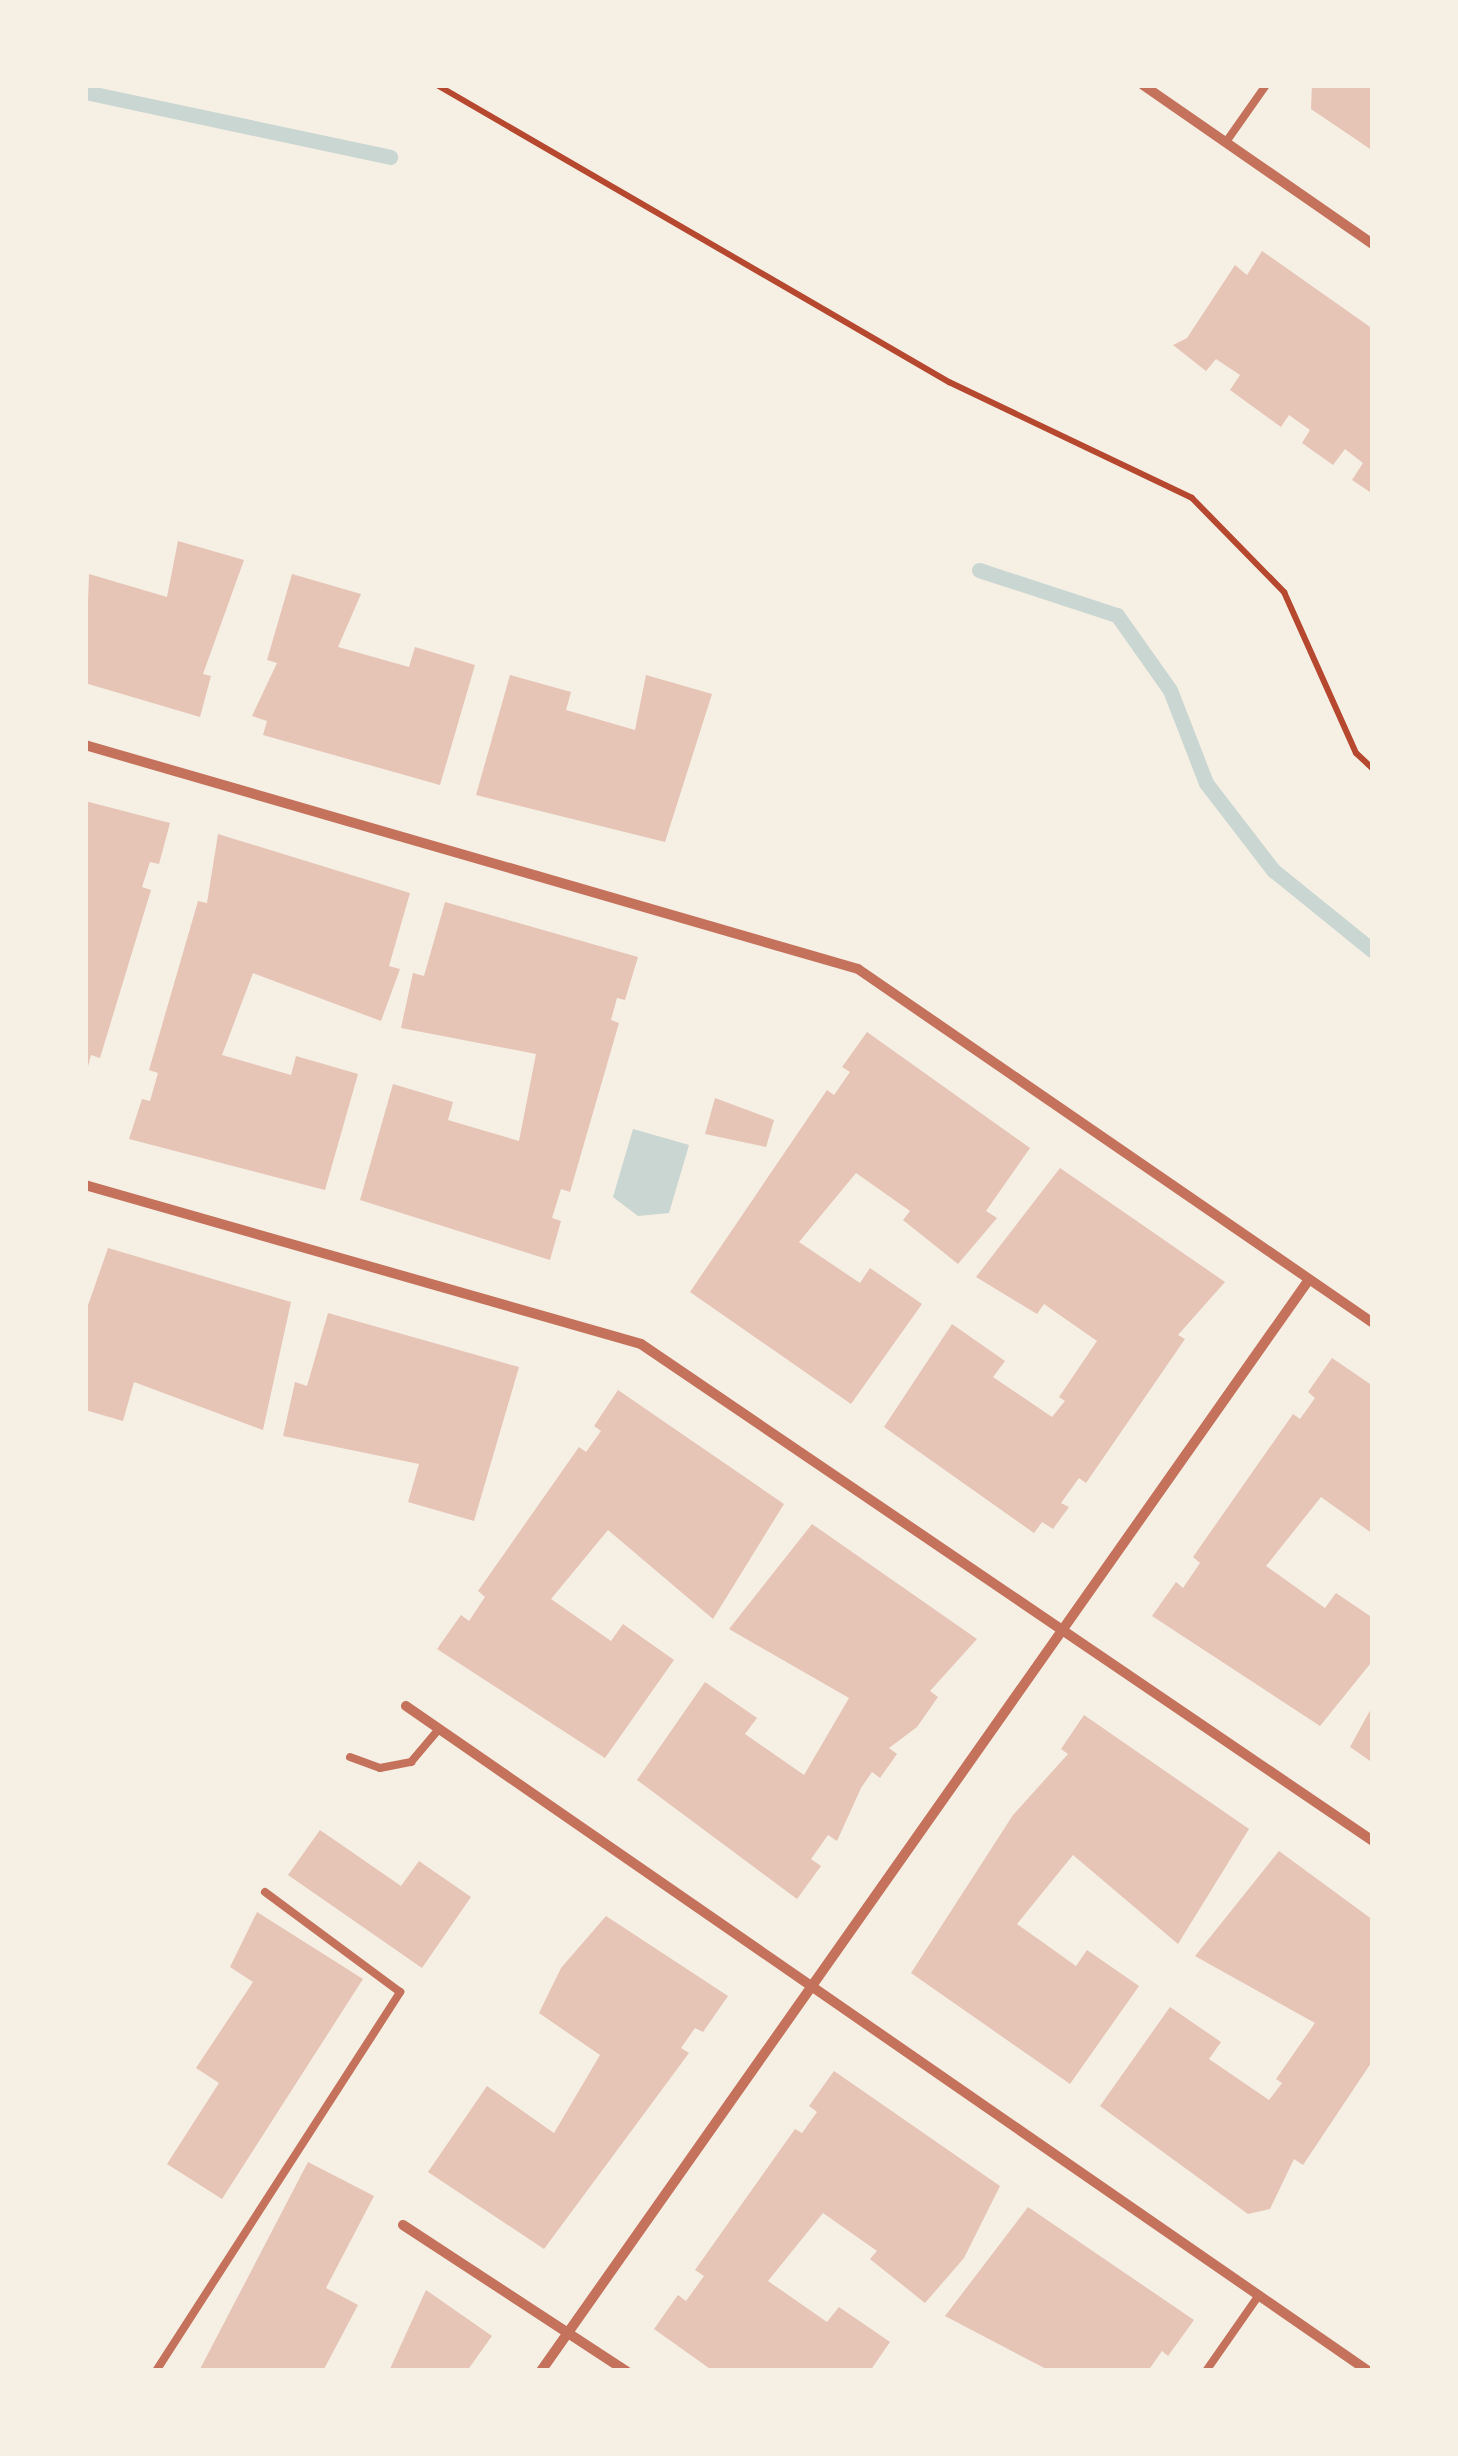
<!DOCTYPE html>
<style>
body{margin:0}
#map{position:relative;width:1458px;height:2456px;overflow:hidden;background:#f6efe4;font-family:"IBM Plex Sans",sans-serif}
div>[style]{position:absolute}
.water>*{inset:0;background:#c9d6d2}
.stream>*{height:15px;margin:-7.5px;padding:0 7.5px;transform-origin:7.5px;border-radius:7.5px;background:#c9d6d2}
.building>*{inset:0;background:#e6c5b7}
.path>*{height:6px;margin:-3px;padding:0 3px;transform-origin:3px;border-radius:3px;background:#b5482f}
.service>*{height:8px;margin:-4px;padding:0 4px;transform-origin:4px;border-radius:4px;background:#c5725c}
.minor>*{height:10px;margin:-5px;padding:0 5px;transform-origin:5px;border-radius:5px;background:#c5725c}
span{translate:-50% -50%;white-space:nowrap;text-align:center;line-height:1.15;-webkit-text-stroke:10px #f6efe4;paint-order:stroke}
.frame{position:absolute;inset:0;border:88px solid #f6efe4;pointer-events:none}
</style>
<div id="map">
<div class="water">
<div style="clip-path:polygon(633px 1129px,689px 1145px,669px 1213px,638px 1216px,613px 1197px)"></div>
</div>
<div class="stream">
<div style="left:85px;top:92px;width:312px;rotate:12deg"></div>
<div style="left:979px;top:570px;width:145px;rotate:18.1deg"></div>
<div style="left:1117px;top:615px;width:92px;rotate:54.8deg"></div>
<div style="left:1170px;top:690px;width:100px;rotate:68.8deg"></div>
<div style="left:1206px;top:783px;width:110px;rotate:52.4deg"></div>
<div style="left:1273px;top:870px;width:129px;rotate:39deg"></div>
</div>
<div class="building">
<div style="clip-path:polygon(1312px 85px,1373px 85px,1373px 151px,1311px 109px)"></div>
<div style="clip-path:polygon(1262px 251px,1373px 329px,1373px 494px,1352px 480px,1363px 463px,1345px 449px,1333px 465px,1302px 443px,1310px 430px,1289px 415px,1281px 427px,1230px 390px,1240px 375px,1216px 359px,1206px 371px,1173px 345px,1187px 338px,1235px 265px,1247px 275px)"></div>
<div style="clip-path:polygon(178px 541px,244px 560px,203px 674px,211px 676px,200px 717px,85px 683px,89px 574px,167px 597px)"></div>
<div style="clip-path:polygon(292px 574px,361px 594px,338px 647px,409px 667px,415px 647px,475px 665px,440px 785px,263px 735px,267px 721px,252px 716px,277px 663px,267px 660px)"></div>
<div style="clip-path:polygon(510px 675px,571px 692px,566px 710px,635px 730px,646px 675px,712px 694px,665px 842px,476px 795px)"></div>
<div style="clip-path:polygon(85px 801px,170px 823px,159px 864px,150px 862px,142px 887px,151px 890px,100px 1058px,91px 1055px,86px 1074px)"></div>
<div style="clip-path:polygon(218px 834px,410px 893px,389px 966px,400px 969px,381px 1021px,253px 973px,222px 1055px,291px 1075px,296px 1056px,358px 1074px,325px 1190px,129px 1139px,142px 1099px,150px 1101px,158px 1073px,149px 1070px,198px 901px,207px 903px)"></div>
<div style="clip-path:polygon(445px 902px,638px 957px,625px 1000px,617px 998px,611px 1020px,619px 1023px,570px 1192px,561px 1189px,552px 1218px,561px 1221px,550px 1260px,360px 1200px,393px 1084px,453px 1102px,448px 1120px,519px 1141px,536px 1054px,401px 1028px,413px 973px,424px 976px)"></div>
<div style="clip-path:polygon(867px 1032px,1030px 1148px,986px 1211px,997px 1218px,958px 1264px,903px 1220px,910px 1211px,856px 1173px,799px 1242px,860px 1283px,870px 1268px,922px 1304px,851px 1404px,690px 1292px,827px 1090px,834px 1095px,850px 1072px,842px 1067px)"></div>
<div style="clip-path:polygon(715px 1098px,774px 1120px,766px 1147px,705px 1134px)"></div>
<div style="clip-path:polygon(1060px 1168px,1225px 1282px,1178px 1335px,1185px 1339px,1086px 1483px,1079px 1478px,1061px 1503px,1069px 1507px,1053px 1529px,1042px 1522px,1034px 1533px,884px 1427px,952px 1324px,1005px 1361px,993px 1377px,1052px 1417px,1065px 1401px,1059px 1397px,1097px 1341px,1044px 1304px,1037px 1314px,976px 1277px)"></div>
<div style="clip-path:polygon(108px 1248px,291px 1302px,263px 1430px,134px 1382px,123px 1421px,85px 1410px,85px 1314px)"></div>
<div style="clip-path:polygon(328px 1313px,519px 1367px,474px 1521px,408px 1502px,419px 1464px,283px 1436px,295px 1382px,307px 1386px)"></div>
<div style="clip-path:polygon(1332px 1358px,1373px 1386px,1373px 1534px,1321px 1497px,1266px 1566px,1325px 1608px,1336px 1593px,1373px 1618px,1370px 1664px,1320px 1726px,1152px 1616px,1176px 1582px,1183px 1588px,1200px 1563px,1193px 1557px,1293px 1414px,1300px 1419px,1315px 1398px,1308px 1392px)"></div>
<div style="clip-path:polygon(618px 1390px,784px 1504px,713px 1619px,608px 1530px,551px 1599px,611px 1641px,623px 1624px,674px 1660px,605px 1758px,437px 1649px,461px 1615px,469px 1621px,485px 1597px,478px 1591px,579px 1447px,586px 1452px,601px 1431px,594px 1426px)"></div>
<div style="clip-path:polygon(812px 1524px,977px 1639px,930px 1691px,938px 1697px,917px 1727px,889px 1748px,897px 1754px,880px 1778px,872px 1772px,861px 1788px,837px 1841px,828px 1835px,811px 1859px,821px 1866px,797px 1899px,637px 1780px,705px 1682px,757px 1718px,745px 1734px,804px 1775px,849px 1698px,729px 1629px)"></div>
<div style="clip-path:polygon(1373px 1705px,1373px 1763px,1350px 1747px)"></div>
<div style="clip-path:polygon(1084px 1715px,1249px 1829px,1178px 1944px,1073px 1855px,1017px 1924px,1076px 1966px,1087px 1950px,1139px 1986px,1070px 2084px,911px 1973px,1013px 1815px,1068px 1754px,1061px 1749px)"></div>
<div style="clip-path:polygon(320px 1830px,401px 1886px,419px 1861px,471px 1897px,422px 1968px,288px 1875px)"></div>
<div style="clip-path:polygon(1279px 1851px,1373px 1920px,1373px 2060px,1303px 2165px,1294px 2159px,1270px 2209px,1248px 2214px,1100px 2106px,1170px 2007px,1221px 2042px,1209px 2059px,1269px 2100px,1282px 2083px,1276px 2079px,1315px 2023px,1195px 1956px)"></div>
<div style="clip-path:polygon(257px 1912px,363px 1979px,222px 2199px,167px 2164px,219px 2083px,196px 2068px,253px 1982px,230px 1967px)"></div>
<div style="clip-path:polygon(606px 1916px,728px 1996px,703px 2032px,695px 2028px,681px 2048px,689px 2053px,544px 2249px,428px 2172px,487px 2086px,554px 2133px,600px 2055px,539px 2013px,561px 1968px)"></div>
<div style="clip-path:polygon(834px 2071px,1000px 2186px,964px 2258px,925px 2303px,870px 2259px,877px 2251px,823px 2213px,768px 2281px,827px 2322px,839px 2307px,890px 2342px,870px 2371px,713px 2371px,654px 2329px,678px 2295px,686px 2301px,704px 2276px,695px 2270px,795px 2129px,802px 2133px,817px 2112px,809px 2106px)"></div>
<div style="clip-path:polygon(308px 2162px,374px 2196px,326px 2288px,358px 2305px,323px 2371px,199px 2371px)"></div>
<div style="clip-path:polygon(1028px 2207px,1194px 2320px,1168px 2356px,1162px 2351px,1148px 2371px,1050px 2371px,945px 2316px)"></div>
<div style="clip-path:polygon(426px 2290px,492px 2336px,467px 2371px,389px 2371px)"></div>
</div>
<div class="path">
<div style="left:437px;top:85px;width:592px;rotate:30.12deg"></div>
<div style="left:949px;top:382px;width:269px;rotate:25.5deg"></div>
<div style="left:1192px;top:498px;width:132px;rotate:45.6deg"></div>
<div style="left:1284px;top:592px;width:176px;rotate:65.9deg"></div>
<div style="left:1356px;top:753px;width:23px;rotate:43deg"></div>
</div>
<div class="service">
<div style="left:1226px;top:142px;width:70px;rotate:-54.9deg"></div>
<div style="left:350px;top:1757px;width:32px;rotate:20deg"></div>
<div style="left:380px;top:1768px;width:32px;rotate:-11deg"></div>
<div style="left:411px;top:1762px;width:43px;rotate:-49.7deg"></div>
<div style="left:156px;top:2371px;width:451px;rotate:-57.2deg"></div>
<div style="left:400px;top:1992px;width:168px;rotate:-143.5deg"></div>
<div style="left:1206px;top:2371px;width:93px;rotate:-55.1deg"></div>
</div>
<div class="minor">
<div style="left:1143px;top:85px;width:280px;rotate:34.7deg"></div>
<div style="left:85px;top:745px;width:805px;rotate:16.16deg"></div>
<div style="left:858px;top:969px;width:625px;rotate:34.5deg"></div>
<div style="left:85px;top:1185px;width:578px;rotate:15.96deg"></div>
<div style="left:641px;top:1344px;width:885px;rotate:34.18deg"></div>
<div style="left:406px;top:1706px;width:1169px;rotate:34.65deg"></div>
<div style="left:403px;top:2225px;width:267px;rotate:33.2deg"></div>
<div style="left:541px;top:2371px;width:1333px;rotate:-54.87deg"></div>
</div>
<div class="frame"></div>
</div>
